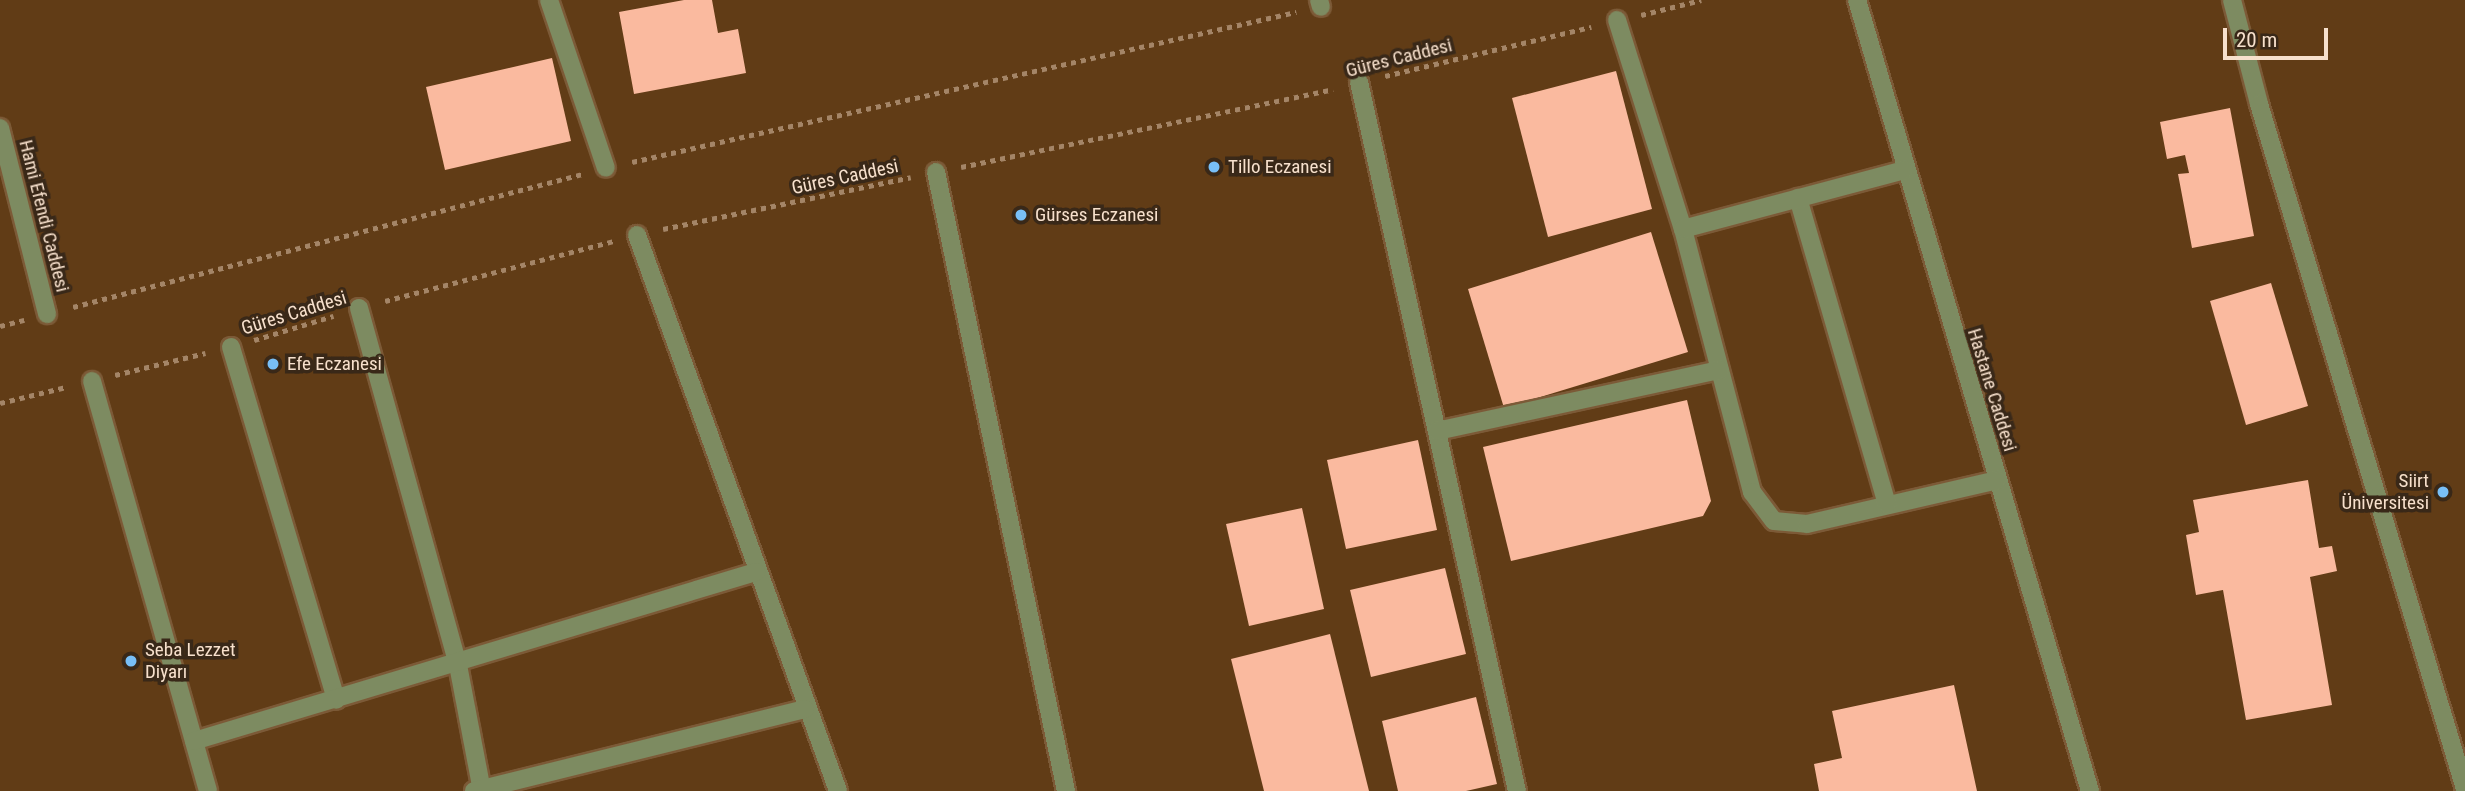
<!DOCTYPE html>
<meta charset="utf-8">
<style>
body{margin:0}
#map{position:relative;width:2465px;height:791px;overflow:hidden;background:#613c16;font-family:"Roboto Condensed",sans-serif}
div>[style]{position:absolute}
.building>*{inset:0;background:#faba9f}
.path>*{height:4.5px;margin-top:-2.25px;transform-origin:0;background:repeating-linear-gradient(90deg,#a48567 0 5px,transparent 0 10px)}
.roads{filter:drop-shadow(2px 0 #7c5a37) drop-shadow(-2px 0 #7c5a37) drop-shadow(0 2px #7c5a37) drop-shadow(0 -2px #7c5a37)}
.minor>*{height:18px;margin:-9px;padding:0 9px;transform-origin:9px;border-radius:9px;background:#7d8b61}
.dots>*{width:19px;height:19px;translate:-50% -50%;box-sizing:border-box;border:4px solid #392818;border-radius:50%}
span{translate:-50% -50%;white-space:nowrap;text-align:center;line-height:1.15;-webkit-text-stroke:7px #392818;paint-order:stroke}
.street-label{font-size:19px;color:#f7e0cc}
.poi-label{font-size:19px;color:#f7e0cc}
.left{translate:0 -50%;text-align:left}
.right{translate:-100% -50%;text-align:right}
.scale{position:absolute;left:2223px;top:28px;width:105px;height:32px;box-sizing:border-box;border:4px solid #f7e0cc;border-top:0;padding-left:9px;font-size:21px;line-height:24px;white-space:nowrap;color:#f7e0cc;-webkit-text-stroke:5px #392818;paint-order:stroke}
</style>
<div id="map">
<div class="building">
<div style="clip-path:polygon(684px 0,712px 0,718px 33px,738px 29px,746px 73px,634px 94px,619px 12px)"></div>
<div style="clip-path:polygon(552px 58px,571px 141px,445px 170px,426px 87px)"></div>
<div style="clip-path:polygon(1616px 71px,1652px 209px,1548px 237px,1512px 98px)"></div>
<div style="clip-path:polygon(2230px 108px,2254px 236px,2192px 248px,2178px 174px,2189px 173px,2185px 155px,2167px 159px,2160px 122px)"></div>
<div style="clip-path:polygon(1651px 232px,1688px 352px,1504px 408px,1468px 289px)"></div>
<div style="clip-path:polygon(2271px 283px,2308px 406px,2246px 425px,2210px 301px)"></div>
<div style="clip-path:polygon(1687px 400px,1711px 501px,1703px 516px,1511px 561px,1483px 447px)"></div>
<div style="clip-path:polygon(1418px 440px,1437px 530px,1346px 549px,1327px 460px)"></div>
<div style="clip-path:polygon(2308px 480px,2319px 548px,2332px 546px,2337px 571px,2310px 577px,2332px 705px,2246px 720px,2223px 590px,2196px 595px,2186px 535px,2199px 532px,2193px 500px)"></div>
<div style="clip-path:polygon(1302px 508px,1324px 609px,1249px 626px,1226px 524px)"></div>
<div style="clip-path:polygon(1445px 568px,1466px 654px,1371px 677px,1350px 590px)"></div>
<div style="clip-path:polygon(1330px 634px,1369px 791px,1264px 791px,1231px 659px)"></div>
<div style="clip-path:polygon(1954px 685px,1977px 791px,1819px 791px,1814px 764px,1842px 758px,1832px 711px)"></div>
<div style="clip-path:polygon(1476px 697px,1497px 784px,1466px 791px,1398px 791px,1382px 721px)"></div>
</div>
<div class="path">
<div style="left:1641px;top:15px;width:62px;rotate:-14deg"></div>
<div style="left:1385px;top:76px;width:212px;rotate:-13.4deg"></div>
<div style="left:632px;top:162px;width:681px;rotate:-12.73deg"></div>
<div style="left:961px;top:167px;width:380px;rotate:-11.8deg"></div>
<div style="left:663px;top:229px;width:253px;rotate:-11.8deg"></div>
<div style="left:385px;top:301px;width:237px;rotate:-14.7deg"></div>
<div style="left:73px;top:307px;width:526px;rotate:-14.64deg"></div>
<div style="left:0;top:326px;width:25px;rotate:-14deg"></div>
<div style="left:254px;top:340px;width:83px;rotate:-16.9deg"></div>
<div style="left:115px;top:375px;width:93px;rotate:-13.7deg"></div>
<div style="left:0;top:403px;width:68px;rotate:-13.6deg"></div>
</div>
<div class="roads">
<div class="minor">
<div style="left:549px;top:0;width:177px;rotate:71.3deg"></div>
<div style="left:1319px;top:0;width:7px;rotate:74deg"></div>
<div style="left:1857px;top:0;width:825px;rotate:73.59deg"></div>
<div style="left:2232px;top:0;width:107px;rotate:75.4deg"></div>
<div style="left:2259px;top:104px;width:715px;rotate:73.26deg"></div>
<div style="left:1617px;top:20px;width:219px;rotate:72.5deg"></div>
<div style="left:1683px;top:229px;width:272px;rotate:75.3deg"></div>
<div style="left:1752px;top:492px;width:36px;rotate:53deg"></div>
<div style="left:1774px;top:521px;width:33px;rotate:5deg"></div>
<div style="left:1807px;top:524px;width:195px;rotate:-13deg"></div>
<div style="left:1359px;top:82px;width:726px;rotate:77.44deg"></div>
<div style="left:0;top:128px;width:192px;rotate:75.8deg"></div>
<div style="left:936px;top:172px;width:633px;rotate:78.14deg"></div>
<div style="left:1798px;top:198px;width:319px;rotate:73.8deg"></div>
<div style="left:1683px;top:229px;width:229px;rotate:-14.9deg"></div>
<div style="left:637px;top:235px;width:591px;rotate:70.12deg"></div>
<div style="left:359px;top:308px;width:370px;rotate:74.5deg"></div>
<div style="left:458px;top:665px;width:128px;rotate:79.2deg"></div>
<div style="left:231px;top:347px;width:368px;rotate:73.4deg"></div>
<div style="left:92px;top:381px;width:426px;rotate:74.2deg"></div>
<div style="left:1437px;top:431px;width:289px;rotate:-12.2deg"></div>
<div style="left:194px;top:741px;width:587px;rotate:-16.74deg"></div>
<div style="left:474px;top:791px;width:341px;rotate:-13.9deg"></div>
</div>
</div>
<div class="dots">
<div style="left:1214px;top:167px;background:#78bff7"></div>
<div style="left:1021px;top:215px;background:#78bff7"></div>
<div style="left:273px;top:364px;background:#78bff7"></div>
<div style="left:2443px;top:492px;background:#78bff7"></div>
<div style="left:131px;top:661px;background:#78bff7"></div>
</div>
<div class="street-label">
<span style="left:1399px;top:58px;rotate:-14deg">Güres Caddesi</span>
<span style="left:845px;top:177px;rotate:-12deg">Güres Caddesi</span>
<span style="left:44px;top:216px;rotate:76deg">Hami Efendi Caddesi</span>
<span style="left:294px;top:313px;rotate:-17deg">Güres Caddesi</span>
<span style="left:1992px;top:390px;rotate:73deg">Hastane Caddesi</span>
</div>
<div class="poi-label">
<span class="left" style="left:1228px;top:167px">Tillo Eczanesi</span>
<span class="left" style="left:1035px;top:215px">Gürses Eczanesi</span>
<span class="left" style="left:287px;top:364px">Efe Eczanesi</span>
<span class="right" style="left:2429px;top:492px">Siirt<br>Üniversitesi</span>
<span class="left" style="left:145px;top:661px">Seba Lezzet<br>Diyarı</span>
</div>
<div class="scale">20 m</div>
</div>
